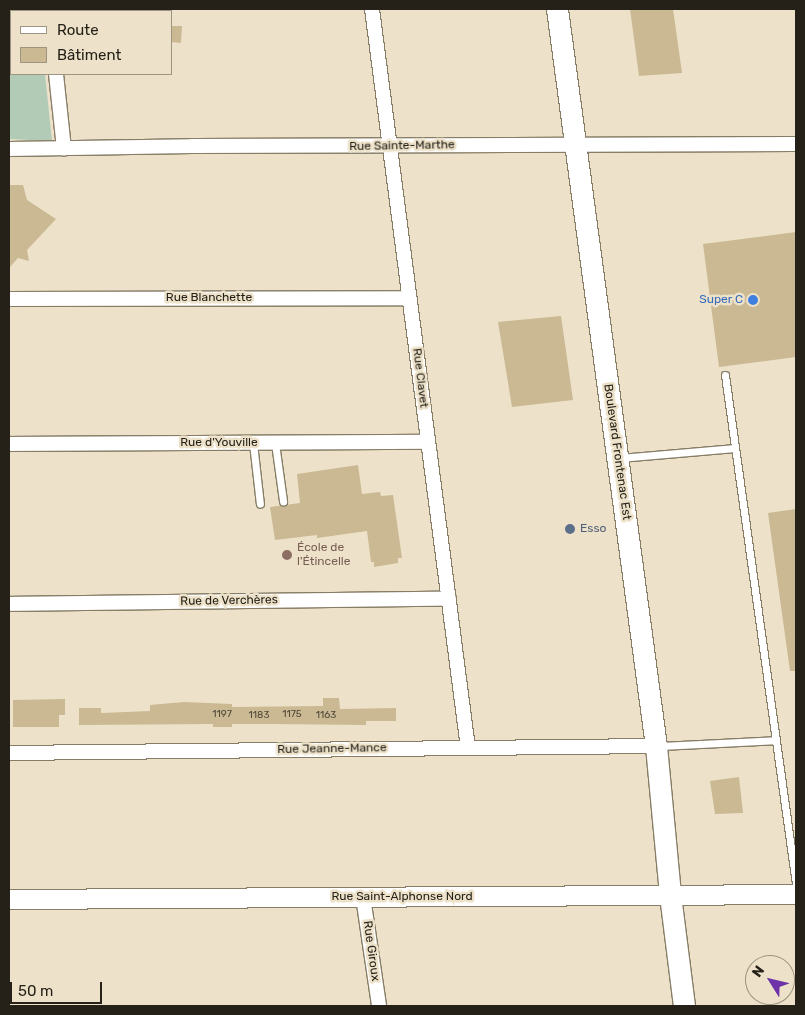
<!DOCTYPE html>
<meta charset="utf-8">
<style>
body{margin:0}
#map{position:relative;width:805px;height:1015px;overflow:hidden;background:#ede2c9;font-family:Rubik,sans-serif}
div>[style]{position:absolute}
.green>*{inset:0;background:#b2cbb6}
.building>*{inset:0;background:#cab993}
.roads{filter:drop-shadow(1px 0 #877d67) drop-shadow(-1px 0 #877d67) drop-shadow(0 1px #877d67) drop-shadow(0 -1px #877d67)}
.service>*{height:7px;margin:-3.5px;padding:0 3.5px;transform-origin:3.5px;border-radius:3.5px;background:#fff}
.minor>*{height:14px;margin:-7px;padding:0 7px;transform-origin:7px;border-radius:7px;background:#fff}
.secondary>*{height:19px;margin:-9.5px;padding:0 9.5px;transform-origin:9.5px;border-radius:9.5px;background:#fff}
.primary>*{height:21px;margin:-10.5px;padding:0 10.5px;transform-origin:10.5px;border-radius:10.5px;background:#fff}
.dots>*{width:14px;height:14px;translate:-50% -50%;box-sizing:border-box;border:2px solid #ede2c9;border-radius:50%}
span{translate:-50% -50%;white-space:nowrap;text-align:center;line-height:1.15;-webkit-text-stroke:5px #ede2c9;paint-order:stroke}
.number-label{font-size:10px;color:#4e4737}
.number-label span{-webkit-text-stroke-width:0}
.street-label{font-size:12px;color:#252118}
.shop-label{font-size:12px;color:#366cbe}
.right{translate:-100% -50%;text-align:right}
.service-label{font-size:12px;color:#4e5e75}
.left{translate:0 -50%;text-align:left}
.education-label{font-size:12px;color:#785e54}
.frame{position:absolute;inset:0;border:10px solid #252118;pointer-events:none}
.legend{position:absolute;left:10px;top:10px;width:162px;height:65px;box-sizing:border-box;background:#ede2c9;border:1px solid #9d9582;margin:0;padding:6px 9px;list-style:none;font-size:15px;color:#252118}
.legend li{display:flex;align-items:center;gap:10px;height:25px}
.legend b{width:25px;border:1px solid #9d9582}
.north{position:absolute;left:745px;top:955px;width:50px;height:50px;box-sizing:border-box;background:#ede2c9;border:1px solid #9d9582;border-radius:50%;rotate:306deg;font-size:14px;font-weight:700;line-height:20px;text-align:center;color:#252118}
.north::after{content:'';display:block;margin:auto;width:18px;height:22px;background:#6f33a9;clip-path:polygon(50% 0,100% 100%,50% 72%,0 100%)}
.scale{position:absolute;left:10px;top:982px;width:92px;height:22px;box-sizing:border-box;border:2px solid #252118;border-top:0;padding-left:6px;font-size:15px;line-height:18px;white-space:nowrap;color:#252118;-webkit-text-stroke:4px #ede2c9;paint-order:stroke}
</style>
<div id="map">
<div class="green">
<div style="clip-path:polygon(9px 9px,37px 9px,37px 11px,11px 11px,11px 74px,45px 74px,52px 141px,9px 139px)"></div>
</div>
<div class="building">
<div style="clip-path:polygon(630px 9px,673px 9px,682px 73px,639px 76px)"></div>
<div style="clip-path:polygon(171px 26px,182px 26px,181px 43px,171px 42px)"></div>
<div style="clip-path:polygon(9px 185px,23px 185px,27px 200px,56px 219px,27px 250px,29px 261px,18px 258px,9px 268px)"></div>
<div style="clip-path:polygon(796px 232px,796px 357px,719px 367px,703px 244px)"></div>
<div style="clip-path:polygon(561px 316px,573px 400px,512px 407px,498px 322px)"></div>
<div style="clip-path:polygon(358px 465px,362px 494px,380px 492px,381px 496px,393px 495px,402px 558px,398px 558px,398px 563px,374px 567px,374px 562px,371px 562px,367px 531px,317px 538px,317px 535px,275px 540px,270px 507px,300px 503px,297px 474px)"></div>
<div style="clip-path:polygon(796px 509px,796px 671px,790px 671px,768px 513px)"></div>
<div style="clip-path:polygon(323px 698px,339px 698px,340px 709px,396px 708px,396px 721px,366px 721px,366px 725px,272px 724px,232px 724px,232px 727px,213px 727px,213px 724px,79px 725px,79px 708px,101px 708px,101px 713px,150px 711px,150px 705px,184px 702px,232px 704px,232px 707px,323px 706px)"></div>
<div style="clip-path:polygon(65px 699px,65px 715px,59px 715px,59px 727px,13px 727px,13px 700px)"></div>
<div style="clip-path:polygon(739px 777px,743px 813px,715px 814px,710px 781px)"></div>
</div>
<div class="roads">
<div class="service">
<div style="left:725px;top:375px;width:514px;rotate:82.06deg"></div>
<div style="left:253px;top:443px;width:61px;rotate:83.5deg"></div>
<div style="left:275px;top:443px;width:59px;rotate:82.1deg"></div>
<div style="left:620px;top:458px;width:115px;rotate:-5deg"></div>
<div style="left:659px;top:746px;width:117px;rotate:-2.9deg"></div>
</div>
<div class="minor">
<div style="left:50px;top:9px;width:2px;rotate:90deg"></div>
<div style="left:372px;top:9px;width:745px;rotate:82.6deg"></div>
<div style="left:56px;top:74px;width:75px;rotate:83.9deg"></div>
<div style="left:9px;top:149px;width:183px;rotate:-0.9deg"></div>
<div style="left:192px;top:146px;width:604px;rotate:-0.19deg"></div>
<div style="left:9px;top:299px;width:400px;rotate:-0.1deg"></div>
<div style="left:9px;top:444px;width:419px;rotate:-0.3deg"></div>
<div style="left:9px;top:604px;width:440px;rotate:-0.7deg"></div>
<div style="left:9px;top:753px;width:647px;rotate:-0.62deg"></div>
<div style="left:363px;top:897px;width:110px;rotate:81.6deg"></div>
</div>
<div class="secondary">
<div style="left:9px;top:899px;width:787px;rotate:-0.36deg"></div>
</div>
<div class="primary">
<div style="left:557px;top:9px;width:744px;rotate:82.35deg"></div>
<div style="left:656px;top:746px;width:150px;rotate:84.6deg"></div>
<div style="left:670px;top:895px;width:112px;rotate:82.8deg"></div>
</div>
</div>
<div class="dots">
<div style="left:753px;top:300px;background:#3f7fe0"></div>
<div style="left:570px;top:529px;background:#5c6f8a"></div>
<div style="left:287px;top:555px;background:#8d6e63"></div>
</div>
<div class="number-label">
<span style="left:222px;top:715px">1197</span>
<span style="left:292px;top:715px">1175</span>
<span style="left:259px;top:716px">1183</span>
<span style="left:326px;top:716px">1163</span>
</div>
<div class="street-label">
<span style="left:402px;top:146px;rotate:-1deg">Rue Sainte-Marthe</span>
<span style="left:209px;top:298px">Rue Blanchette</span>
<span style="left:420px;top:378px;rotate:83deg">Rue Clavet</span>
<span style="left:219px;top:443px">Rue d'Youville</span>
<span style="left:617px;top:452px;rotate:82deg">Boulevard Frontenac Est</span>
<span style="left:229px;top:601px;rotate:-1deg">Rue de Verchères</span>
<span style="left:332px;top:749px;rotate:-1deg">Rue Jeanne-Mance</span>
<span style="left:402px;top:897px">Rue Saint-Alphonse Nord</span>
<span style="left:371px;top:951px;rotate:82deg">Rue Giroux</span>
</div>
<div class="shop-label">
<span class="right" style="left:743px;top:300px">Super C</span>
</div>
<div class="service-label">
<span class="left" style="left:580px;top:529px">Esso</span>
</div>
<div class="education-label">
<span class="left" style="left:297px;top:555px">École de<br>l'Étincelle</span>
</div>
<div class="frame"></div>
<ul class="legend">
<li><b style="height:6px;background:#fff"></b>Route</li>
<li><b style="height:14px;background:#cab993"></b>Bâtiment</li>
</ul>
<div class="north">N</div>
<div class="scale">50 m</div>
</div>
